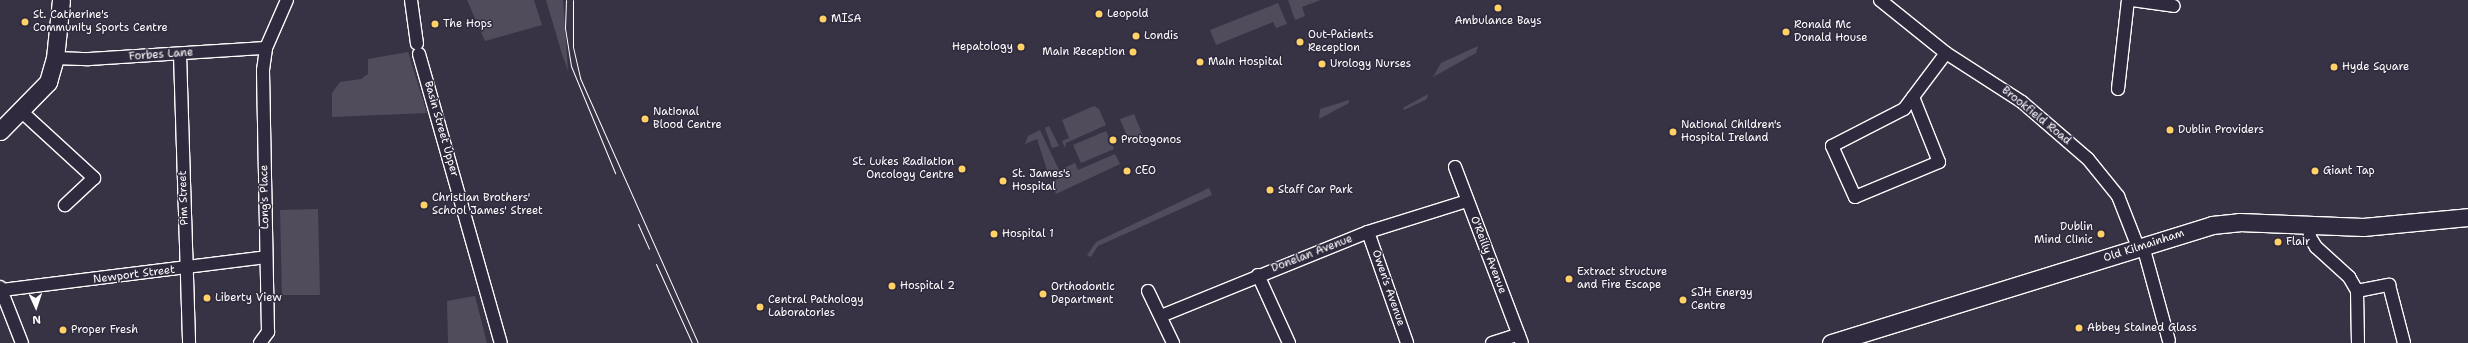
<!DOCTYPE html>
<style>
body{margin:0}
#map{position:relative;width:2468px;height:343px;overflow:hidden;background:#373345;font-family:"Shantell Sans",sans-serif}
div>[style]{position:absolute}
.green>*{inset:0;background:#514c5c}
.roads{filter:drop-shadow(1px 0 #fff) drop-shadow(-1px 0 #fff) drop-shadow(0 1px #fff) drop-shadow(0 -1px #fff)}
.street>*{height:12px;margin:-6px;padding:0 6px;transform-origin:6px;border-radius:6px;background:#2f2a3d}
.secondary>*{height:17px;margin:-8.5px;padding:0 8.5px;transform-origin:8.5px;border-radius:8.5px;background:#2f2a3d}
.tram>*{height:1px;margin:-0.5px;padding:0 0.5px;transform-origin:0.5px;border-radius:0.5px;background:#fff}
.dots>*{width:11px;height:11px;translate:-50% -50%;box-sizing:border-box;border:2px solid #2f2a3d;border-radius:50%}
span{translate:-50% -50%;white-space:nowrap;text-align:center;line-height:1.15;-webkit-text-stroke:3px #2f2a3d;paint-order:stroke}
.poi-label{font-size:11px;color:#fff}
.left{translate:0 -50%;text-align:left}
.right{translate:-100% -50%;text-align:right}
.street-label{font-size:11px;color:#fff}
.north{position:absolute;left:16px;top:287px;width:40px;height:40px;-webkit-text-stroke:3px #2f2a3d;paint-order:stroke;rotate:177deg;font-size:11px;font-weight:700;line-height:16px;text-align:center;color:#fff}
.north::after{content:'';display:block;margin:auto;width:14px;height:18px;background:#fff;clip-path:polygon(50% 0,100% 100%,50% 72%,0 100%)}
</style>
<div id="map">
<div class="green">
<div style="clip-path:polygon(467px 0,534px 0,542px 25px,485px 41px)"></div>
<div style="clip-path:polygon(546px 0,563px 0,568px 71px,562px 54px)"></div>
<div style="clip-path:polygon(1288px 0,1321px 0,1302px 7px,1305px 16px,1295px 20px)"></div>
<div style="clip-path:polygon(1278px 3px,1287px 24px,1276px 28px,1273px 22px,1216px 45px,1210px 30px)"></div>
<div style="clip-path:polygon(1478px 46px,1476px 53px,1433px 77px,1441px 63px)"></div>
<div style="clip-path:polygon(408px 52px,427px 113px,332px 117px,332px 93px,340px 82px,361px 79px,368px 74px,368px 59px)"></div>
<div style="clip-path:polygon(1428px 94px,1427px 99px,1404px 110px,1403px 108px)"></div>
<div style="clip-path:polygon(1349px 100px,1349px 103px,1319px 119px,1320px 109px)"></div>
<div style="clip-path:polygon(1094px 106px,1099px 109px,1106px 125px,1066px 143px,1065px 148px,1062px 141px,1069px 138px,1062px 120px)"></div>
<div style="clip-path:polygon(1134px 114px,1144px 138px,1130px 143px,1120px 119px)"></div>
<div style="clip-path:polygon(1049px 126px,1059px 146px,1052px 148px,1045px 128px)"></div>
<div style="clip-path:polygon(1040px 130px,1060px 172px,1049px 176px,1037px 139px,1025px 144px,1028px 136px)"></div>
<div style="clip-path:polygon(1106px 131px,1114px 149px,1081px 163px,1073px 145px)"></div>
<div style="clip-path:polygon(1115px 154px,1120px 164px,1056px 194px,1051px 182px,1065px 176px,1062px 169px,1075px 163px,1078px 170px)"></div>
<div style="clip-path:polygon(1209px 188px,1212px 195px,1098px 246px,1091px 257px,1087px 255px,1096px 242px)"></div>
<div style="clip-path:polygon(318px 209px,320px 295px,282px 295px,280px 210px)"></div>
<div style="clip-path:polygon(475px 296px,487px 343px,448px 343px,447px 301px)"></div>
</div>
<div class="roads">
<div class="street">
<div style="left:411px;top:0;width:44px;rotate:82.2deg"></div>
<div style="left:1880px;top:0;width:85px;rotate:38.8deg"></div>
<div style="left:1946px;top:53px;width:90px;rotate:32.8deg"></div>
<div style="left:2022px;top:102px;width:87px;rotate:40.8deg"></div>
<div style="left:2088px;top:159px;width:48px;rotate:51deg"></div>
<div style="left:2118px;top:196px;width:55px;rotate:68.6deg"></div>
<div style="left:2132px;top:0;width:42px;rotate:8.1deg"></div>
<div style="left:180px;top:54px;width:289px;rotate:88.2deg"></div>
<div style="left:419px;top:54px;width:300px;rotate:74.2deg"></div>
<div style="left:55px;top:58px;width:34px;rotate:2deg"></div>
<div style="left:89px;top:59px;width:177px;rotate:-3.6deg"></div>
<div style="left:2118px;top:89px;width:90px;rotate:-83.6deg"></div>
<div style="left:1913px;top:97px;width:70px;rotate:68.2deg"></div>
<div style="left:1939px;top:162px;width:91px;rotate:157.4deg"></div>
<div style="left:1855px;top:197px;width:56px;rotate:-114.3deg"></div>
<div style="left:1832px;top:146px;width:81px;rotate:-27.2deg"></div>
<div style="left:1904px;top:109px;width:70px;rotate:-53.1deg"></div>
<div style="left:22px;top:112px;width:98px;rotate:42.5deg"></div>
<div style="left:94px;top:178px;width:40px;rotate:137deg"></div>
<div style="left:1455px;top:167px;width:188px;rotate:69.2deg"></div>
<div style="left:2309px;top:225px;width:12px;rotate:85deg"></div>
<div style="left:2310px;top:237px;width:12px;rotate:59deg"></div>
<div style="left:2316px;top:247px;width:45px;rotate:42.3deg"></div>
<div style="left:2349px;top:277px;width:16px;rotate:60deg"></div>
<div style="left:2357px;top:291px;width:52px;rotate:88.9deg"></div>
<div style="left:1368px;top:232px;width:118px;rotate:70.6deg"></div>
<div style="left:2143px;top:246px;width:98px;rotate:74.7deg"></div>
<div style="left:1258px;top:275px;width:75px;rotate:65.5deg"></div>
<div style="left:0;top:287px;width:60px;rotate:68.6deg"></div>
<div style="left:2px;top:290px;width:266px;rotate:-7.1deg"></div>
<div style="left:1148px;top:291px;width:58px;rotate:64.3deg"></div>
<div style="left:2357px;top:291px;width:33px;rotate:-11deg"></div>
<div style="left:2389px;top:285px;width:60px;rotate:75.5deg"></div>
<div style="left:1161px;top:316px;width:223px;rotate:-22.1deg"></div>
<div style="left:1368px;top:232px;width:104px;rotate:-17.4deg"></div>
<div style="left:260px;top:343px;width:14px;rotate:-54deg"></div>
<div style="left:268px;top:332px;width:262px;rotate:-91.1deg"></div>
<div style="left:263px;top:70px;width:22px;rotate:-82deg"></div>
<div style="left:266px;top:48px;width:52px;rotate:-66.4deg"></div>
<div style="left:1492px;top:343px;width:28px;rotate:-18deg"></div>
</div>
<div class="secondary">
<div style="left:0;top:131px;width:69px;rotate:-45.6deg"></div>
<div style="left:48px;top:82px;width:25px;rotate:-74deg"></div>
<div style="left:55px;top:58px;width:58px;rotate:-84.1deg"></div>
<div style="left:1831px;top:343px;width:399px;rotate:-17.2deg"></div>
<div style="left:2212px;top:225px;width:27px;rotate:-6deg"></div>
<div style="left:2239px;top:222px;width:124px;rotate:2.3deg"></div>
<div style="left:2363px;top:227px;width:105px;rotate:-5.4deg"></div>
</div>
</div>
<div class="tram">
<div style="left:566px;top:0;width:28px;rotate:92deg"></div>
<div style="left:565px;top:28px;width:38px;rotate:81deg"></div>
<div style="left:571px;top:66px;width:116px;rotate:67.6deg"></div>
<div style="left:573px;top:0;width:47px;rotate:90deg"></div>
<div style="left:573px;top:47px;width:32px;rotate:77deg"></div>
<div style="left:580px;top:78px;width:290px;rotate:66deg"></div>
<div style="left:638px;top:224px;width:27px;rotate:66deg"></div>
<div style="left:656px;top:264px;width:87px;rotate:65.5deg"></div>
</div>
<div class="dots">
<div style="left:1498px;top:8px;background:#ffd166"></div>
<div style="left:1099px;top:14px;background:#ffd166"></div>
<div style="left:823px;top:19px;background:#ffd166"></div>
<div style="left:25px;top:22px;background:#ffd166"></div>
<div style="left:435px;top:24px;background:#ffd166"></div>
<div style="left:1786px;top:32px;background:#ffd166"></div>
<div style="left:1136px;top:36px;background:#ffd166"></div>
<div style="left:1300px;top:42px;background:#ffd166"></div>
<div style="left:1021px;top:47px;background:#ffd166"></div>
<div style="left:1133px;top:52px;background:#ffd166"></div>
<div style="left:1200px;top:62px;background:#ffd166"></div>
<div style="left:1322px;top:64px;background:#ffd166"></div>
<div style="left:2334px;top:67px;background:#ffd166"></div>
<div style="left:645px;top:119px;background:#ffd166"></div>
<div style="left:2170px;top:130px;background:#ffd166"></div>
<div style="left:1673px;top:132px;background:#ffd166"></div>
<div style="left:1113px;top:140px;background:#ffd166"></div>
<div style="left:962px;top:169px;background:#ffd166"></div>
<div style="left:1127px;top:171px;background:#ffd166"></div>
<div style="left:2315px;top:171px;background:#ffd166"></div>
<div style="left:1003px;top:181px;background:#ffd166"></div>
<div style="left:1270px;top:190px;background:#ffd166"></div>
<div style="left:424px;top:205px;background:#ffd166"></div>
<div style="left:994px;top:234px;background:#ffd166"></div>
<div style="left:2101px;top:234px;background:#ffd166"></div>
<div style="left:2278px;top:242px;background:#ffd166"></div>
<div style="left:1569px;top:279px;background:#ffd166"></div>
<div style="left:892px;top:286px;background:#ffd166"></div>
<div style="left:1043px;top:294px;background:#ffd166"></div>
<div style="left:207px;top:298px;background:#ffd166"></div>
<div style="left:1683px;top:300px;background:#ffd166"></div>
<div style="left:760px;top:307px;background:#ffd166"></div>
<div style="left:2079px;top:328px;background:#ffd166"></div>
<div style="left:63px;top:330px;background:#ffd166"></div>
</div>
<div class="poi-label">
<span class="left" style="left:1107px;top:14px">Leopold</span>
<span class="left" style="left:33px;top:22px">St. Catherine's<br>Community Sports Centre</span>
<span class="left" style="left:831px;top:19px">MISA</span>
<span style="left:1498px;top:21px">Ambulance Bays</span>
<span class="left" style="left:443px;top:24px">The Hops</span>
<span class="left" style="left:1794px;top:32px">Ronald Mc<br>Donald House</span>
<span class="left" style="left:1144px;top:36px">Londis</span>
<span class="left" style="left:1308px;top:42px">Out-Patients<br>Reception</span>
<span class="right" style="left:1013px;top:47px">Hepatology</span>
<span class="right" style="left:1125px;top:52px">Main Reception</span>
<span class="left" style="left:1208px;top:62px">Main Hospital</span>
<span class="left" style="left:1330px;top:64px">Urology Nurses</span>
<span class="left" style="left:2342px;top:67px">Hyde Square</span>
<span class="left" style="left:653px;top:119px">National<br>Blood Centre</span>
<span class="left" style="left:1681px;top:132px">National Children's<br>Hospital Ireland</span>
<span class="left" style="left:2178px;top:130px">Dublin Providers</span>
<span class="left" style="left:1121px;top:140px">Protogonos</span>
<span class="right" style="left:954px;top:169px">St. Lukes Radiation<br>Oncology Centre</span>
<span class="left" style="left:1135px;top:171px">CEO</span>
<span class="left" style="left:2323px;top:171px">Giant Tap</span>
<span class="left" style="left:1012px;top:181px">St. James's<br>Hospital</span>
<span class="left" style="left:1278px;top:190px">Staff Car Park</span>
<span class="left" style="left:432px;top:205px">Christian Brothers'<br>School James' Street</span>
<span class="right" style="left:2093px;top:234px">Dublin<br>Mind Clinic</span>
<span class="left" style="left:1002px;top:234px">Hospital 1</span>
<span class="left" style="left:2286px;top:242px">Flair</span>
<span class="left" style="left:1577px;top:279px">Extract structure<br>and Fire Escape</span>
<span class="left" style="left:900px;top:286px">Hospital 2</span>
<span class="left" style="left:1051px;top:294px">Orthodontic<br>Department</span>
<span class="left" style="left:1691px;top:300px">SJH Energy<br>Centre</span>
<span class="left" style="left:215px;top:298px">Liberty View</span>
<span class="left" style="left:768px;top:307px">Central Pathology<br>Laboratories</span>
<span class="left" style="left:2087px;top:328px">Abbey Stained Glass</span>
<span class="left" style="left:71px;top:330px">Proper Fresh</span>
</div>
<div class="street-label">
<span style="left:161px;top:55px;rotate:-4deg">Forbes Lane</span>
<span style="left:2036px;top:116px;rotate:39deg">Brookfield Road</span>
<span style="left:441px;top:129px;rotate:74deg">Basin Street Upper</span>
<span style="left:265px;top:197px;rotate:-91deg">Long's Place</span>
<span style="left:184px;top:198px;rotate:-92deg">Pim Street</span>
<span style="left:2144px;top:246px;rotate:-18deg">Old Kilmainham</span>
<span style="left:1312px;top:254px;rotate:-21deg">Donelan Avenue</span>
<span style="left:1488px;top:255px;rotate:69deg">O'Reilly Avenue</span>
<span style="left:134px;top:275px;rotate:-7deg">Newport Street</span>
<span style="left:1388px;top:288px;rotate:71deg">Owen's Avenue</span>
</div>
<div class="north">N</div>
</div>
